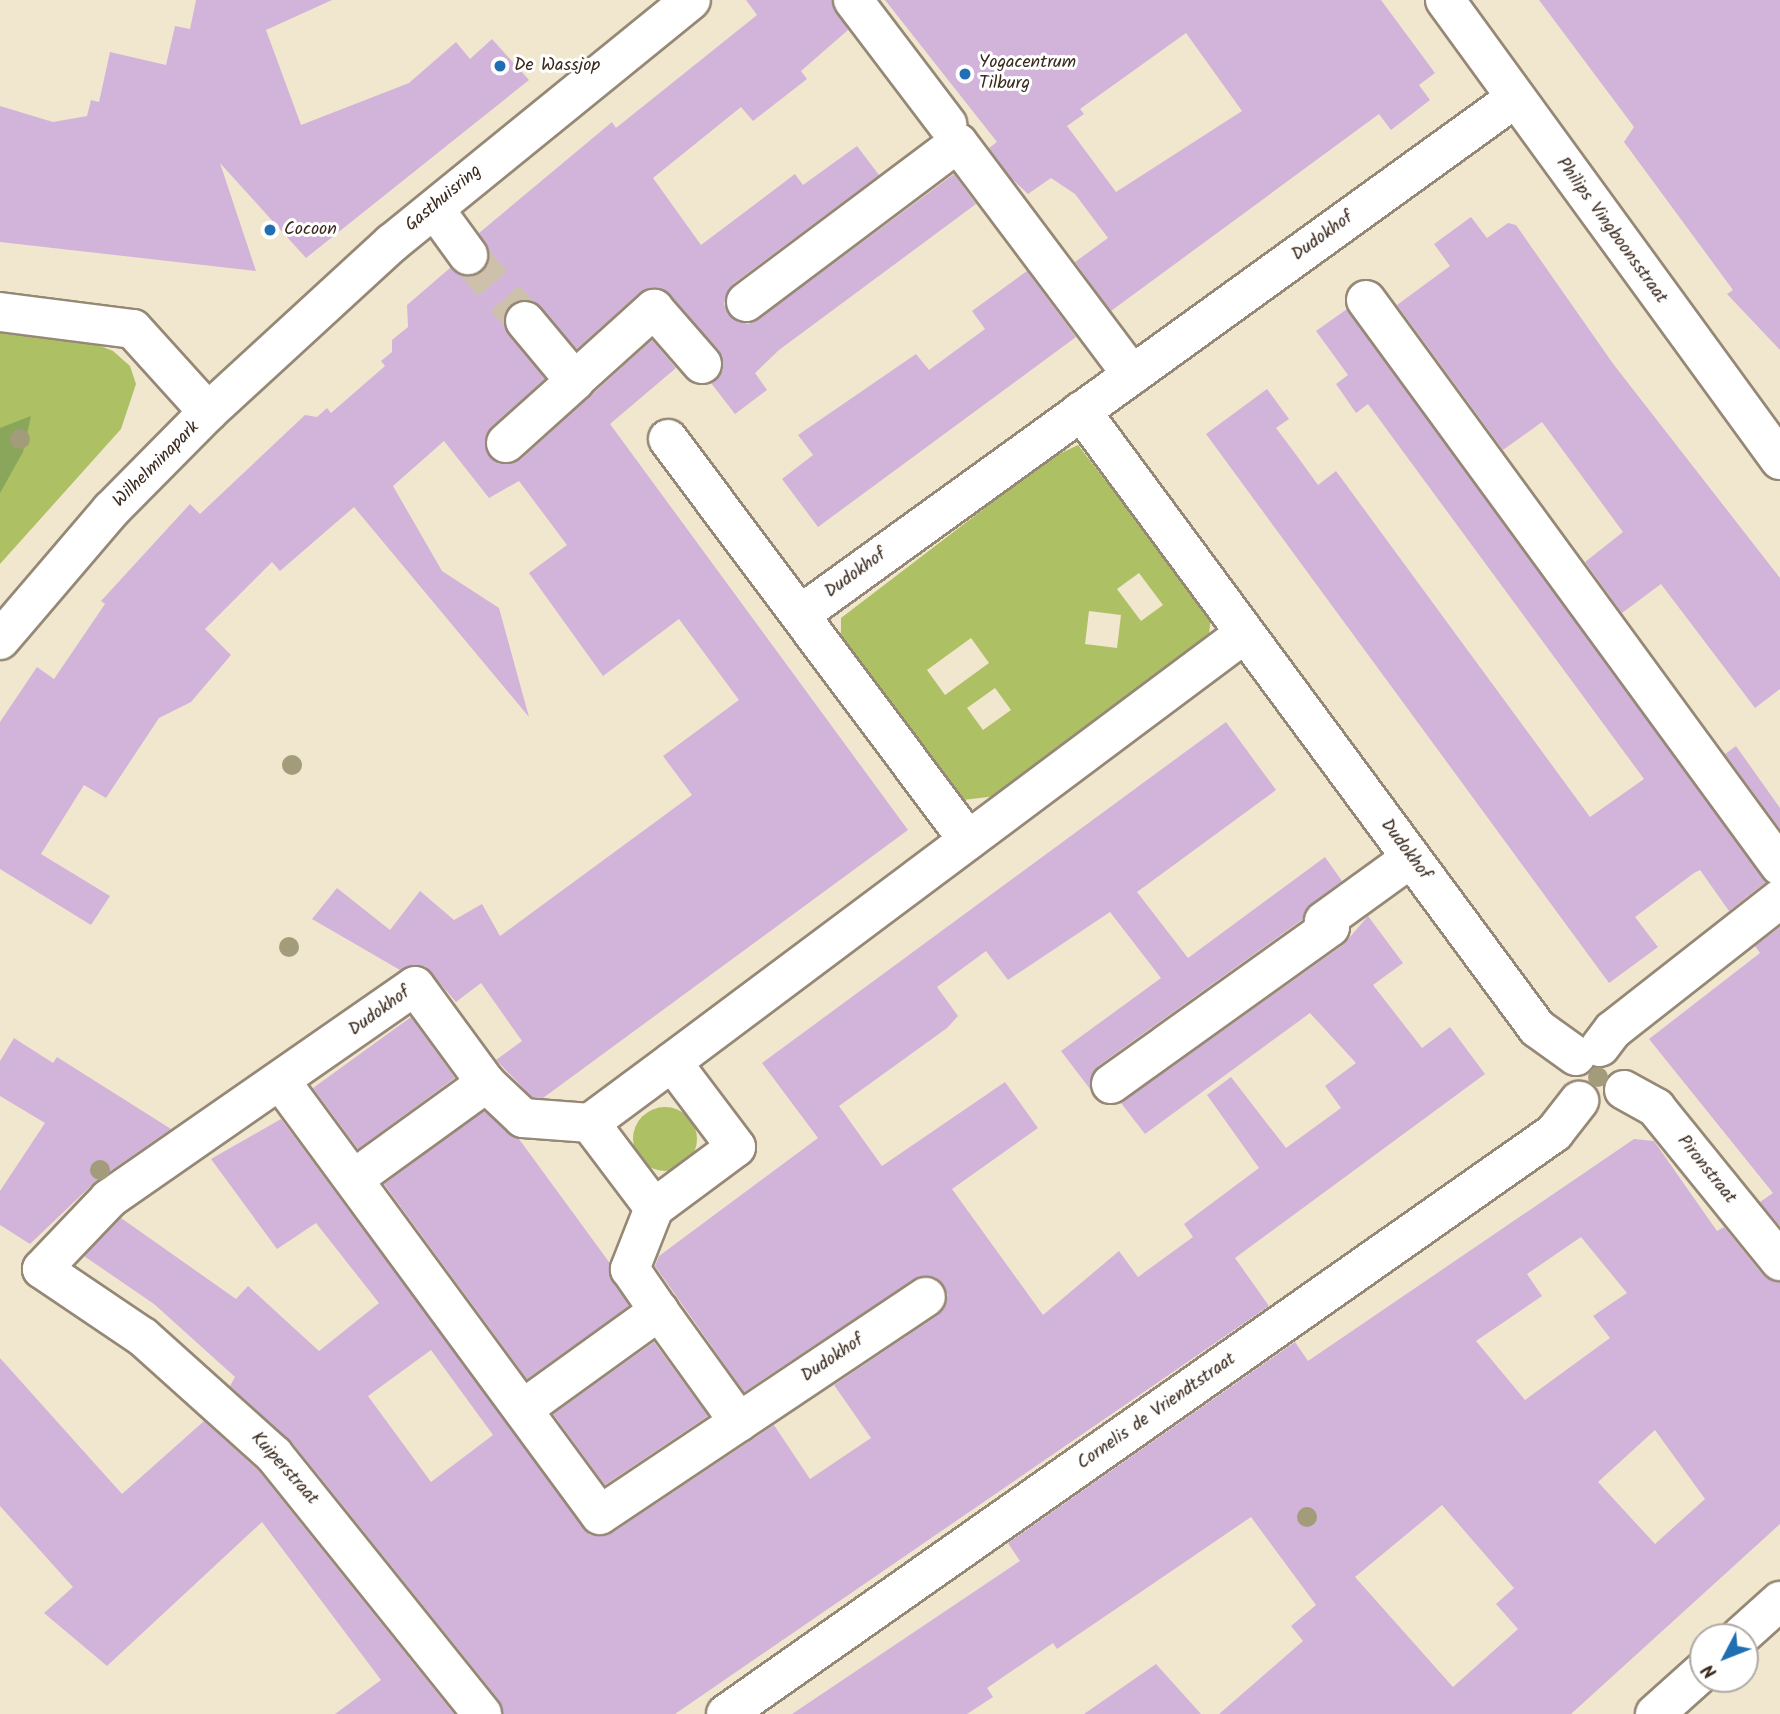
<!DOCTYPE html>
<style>
body{margin:0}
#map{position:relative;width:1780px;height:1714px;overflow:hidden;background:#f1e7ce;font-family:Kalam,sans-serif}
div>[style]{position:absolute}
.green>*{inset:0;background:#adc064}
.round{border-radius:50%}
.forest>*{inset:0;background:#8aa65a}
.building>*{inset:0;background:#d2b4db}
.minor-tunnel>*{height:38px;margin-top:-19px;transform-origin:0;background:repeating-linear-gradient(90deg,#cdc1ab 0 38px,transparent 0 57px)}
.roads{filter:drop-shadow(2px 0 #968876) drop-shadow(-2px 0 #968876) drop-shadow(0 2px #968876) drop-shadow(0 -2px #968876)}
.minor>*{height:38px;margin:-19px;padding:0 19px;transform-origin:19px;border-radius:19px;background:#fff}
.trees>*{width:20px;height:20px;margin:-10px;border-radius:50%;background:#a39c7a}
.dots>*{width:19px;height:19px;translate:-50% -50%;box-sizing:border-box;border:4px solid #fff;border-radius:50%}
span{translate:-50% -50%;white-space:nowrap;text-align:center;line-height:1.15;-webkit-text-stroke:6px #fff;paint-order:stroke}
.poi-label{font-size:18px;color:#3b2a1e}
.left{translate:0 -50%;text-align:left}
.street-label{font-size:18px;color:#3b2a1e}
.north{position:absolute;left:1689px;top:1623px;width:70px;height:70px;box-sizing:border-box;background:#fff;border:2px solid #b1aaa5;border-radius:50%;rotate:228deg;font-size:19px;font-weight:700;line-height:28px;text-align:center;color:#3b2a1e}
.north::after{content:'';display:block;margin:auto;width:24px;height:32px;background:#1f6fb2;clip-path:polygon(50% 0,100% 100%,50% 72%,0 100%)}
</style>
<div id="map">
<div class="green">
<div style="clip-path:polygon(0 332px,88px 341px,113px 351px,130px 366px,136px 384px,121px 429px,0 564px)"></div>
<div style="clip-path:polygon(evenodd,1078px 445px,1211px 617px,1209px 634px,996px 796px,963px 800px,841px 641px,841px 618px,1049px 459px,1078px 445px,1139px 573px,1163px 605px,1141px 621px,1117px 589px,1139px 573px,1078px 445px,1089px 611px,1121px 615px,1117px 648px,1085px 644px,1089px 611px,1078px 445px,971px 638px,989px 663px,945px 695px,927px 670px,971px 638px,1078px 445px,995px 688px,1011px 710px,983px 730px,967px 708px,995px 688px)"></div>
<div class="round" style="left:633px;top:1107px;width:64px;height:64px"></div>
</div>
<div class="forest">
<div style="clip-path:polygon(31px 416px,23px 452px,0 493px,0 428px)"></div>
</div>
<div class="building">
<div style="clip-path:polygon(196px 0,332px 0,266px 30px,301px 125px,409px 83px,456px 42px,470px 59px,492px 39px,529px 80px,306px 258px,220px 163px,256px 271px,0 242px,0 106px,53px 122px,87px 116px,91px 100px,99px 102px,110px 52px,166px 65px,175px 26px,190px 29px)"></div>
<div style="clip-path:polygon(746px 0,832px 0,848px 30px,801px 71px,807px 79px,753px 121px,741px 107px,653px 178px,701px 245px,795px 174px,803px 185px,857px 146px,879px 175px,733px 284px,724px 304px,729px 316px,748px 324px,759px 319px,954px 174px,976px 204px,779px 350px,755px 373px,767px 390px,735px 414px,711px 383px,723px 370px,719px 350px,662px 289px,639px 293px,577px 349px,533px 301px,512px 304px,504px 325px,545px 379px,491px 427px,485px 447px,499px 464px,520px 460px,652px 340px,676px 368px,610px 424px,908px 830px,543px 1098px,532px 1097px,496px 1060px,522px 1041px,481px 983px,456px 1002px,425px 966px,400px 970px,312px 919px,337px 888px,390px 930px,420px 891px,454px 920px,482px 904px,500px 936px,692px 795px,663px 756px,739px 700px,679px 619px,603px 676px,529px 573px,567px 545px,519px 481px,489px 498px,444px 441px,393px 486px,442px 571px,499px 608px,529px 717px,354px 507px,280px 571px,272px 562px,205px 629px,231px 655px,191px 702px,159px 718px,106px 798px,84px 785px,41px 854px,110px 896px,91px 925px,0 869px,0 722px,37px 667px,54px 679px,105px 604px,101px 601px,190px 504px,200px 514px,305px 415px,317px 417px,327px 408px,331px 413px,385px 366px,381px 361px,392px 352px,392px 340px,408px 327px,407px 305px,450px 268px,470px 277px,481px 272px,490px 253px,479px 233px,612px 122px,616px 128px,757px 15px)"></div>
<div style="clip-path:polygon(evenodd,885px 0,1381px 0,1435px 73px,1419px 85px,1430px 100px,1391px 130px,1379px 114px,1111px 311px,1075px 262px,1108px 238px,1075px 194px,1051px 178px,1028px 194px,1011px 178px,989px 148px,997px 142px,885px 0,1186px 33px,1242px 111px,1116px 192px,1067px 126px,1084px 114px,1080px 109px,1186px 33px)"></div>
<div style="clip-path:polygon(1539px 0,1780px 0,1780px 350px,1727px 294px,1733px 290px,1624px 142px,1634px 127px)"></div>
<div style="clip-path:polygon(1471px 217px,1487px 238px,1508px 223px,1516px 225px,1614px 365px,1780px 578px,1780px 689px,1755px 708px,1661px 584px,1622px 613px,1585px 562px,1623px 532px,1542px 422px,1503px 450px,1397px 305px,1450px 266px,1434px 244px)"></div>
<div style="clip-path:polygon(1027px 271px,1076px 337px,818px 527px,782px 479px,813px 455px,798px 435px,916px 354px,929px 370px,985px 329px,972px 311px)"></div>
<div style="clip-path:polygon(1347px 309px,1766px 882px,1729px 911px,1700px 870px,1694px 873px,1635px 917px,1658px 947px,1609px 983px,1206px 434px,1267px 389px,1289px 419px,1276px 428px,1297px 456px,1318px 485px,1336px 471px,1590px 817px,1644px 779px,1368px 404px,1356px 413px,1336px 384px,1348px 375px,1316px 331px)"></div>
<div style="clip-path:polygon(evenodd,1226px 722px,1276px 790px,1137px 892px,1188px 958px,1325px 857px,1342px 881px,1311px 904px,1303px 919px,1098px 1066px,1090px 1089px,1061px 1051px,1161px 978px,1110px 912px,1008px 980px,986px 951px,937px 987px,958px 1016px,947px 1028px,839px 1106px,882px 1166px,1005px 1082px,1038px 1128px,952px 1189px,1043px 1315px,1119px 1251px,1138px 1277px,1193px 1237px,1184px 1224px,1259px 1168px,1207px 1095px,1231px 1077px,1286px 1148px,1341px 1108px,1325px 1086px,1356px 1063px,1310px 1013px,1145px 1134px,1121px 1103px,1343px 945px,1368px 916px,1403px 963px,1373px 985px,1422px 1048px,1450px 1027px,1485px 1074px,1235px 1258px,1269px 1306px,675px 1714px,503px 1714px,499px 1700px,291px 1441px,230px 1386px,235px 1377px,154px 1304px,84px 1256px,121px 1218px,236px 1299px,248px 1286px,319px 1351px,379px 1303px,316px 1223px,277px 1249px,211px 1159px,281px 1119px,590px 1535px,612px 1533px,774px 1425px,810px 1479px,871px 1438px,834px 1385px,938px 1315px,948px 1295px,935px 1277px,914px 1279px,744px 1392px,655px 1266px,659px 1256px,818px 1138px,762px 1063px,1226px 722px,431px 1350px,493px 1435px,431px 1482px,368px 1396px,431px 1350px)"></div>
<div style="clip-path:polygon(1736px 746px,1780px 808px,1780px 829px,1725px 754px)"></div>
<div style="clip-path:polygon(1780px 927px,1780px 1226px,1760px 1202px,1773px 1193px,1649px 1039px,1760px 953px,1755px 946px)"></div>
<div style="clip-path:polygon(411px 1017px,455px 1078px,358px 1149px,313px 1088px)"></div>
<div style="clip-path:polygon(14px 1038px,53px 1063px,57px 1057px,171px 1129px,96px 1181px,30px 1244px,0 1225px,0 1191px,45px 1123px,0 1096px,0 1061px)"></div>
<div style="clip-path:polygon(484px 1111px,519px 1139px,609px 1262px,612px 1281px,629px 1306px,527px 1379px,384px 1184px)"></div>
<div style="clip-path:polygon(evenodd,1634px 1139px,1654px 1141px,1717px 1231px,1724px 1227px,1763px 1275px,1780px 1282px,1780px 1524px,1571px 1714px,1219px 1714px,1303px 1641px,1291px 1626px,1316px 1605px,1251px 1517px,1057px 1649px,1053px 1643px,987px 1688px,993px 1697px,967px 1714px,792px 1714px,1020px 1561px,1008px 1543px,1295px 1342px,1308px 1361px,1634px 1139px,1581px 1237px,1627px 1293px,1593px 1316px,1610px 1338px,1525px 1400px,1476px 1341px,1542px 1296px,1527px 1274px,1581px 1237px,1634px 1139px,1655px 1430px,1705px 1499px,1655px 1544px,1598px 1482px,1655px 1430px,1634px 1139px,1442px 1505px,1514px 1588px,1496px 1604px,1518px 1629px,1453px 1687px,1355px 1577px,1442px 1505px)"></div>
<div style="clip-path:polygon(654px 1342px,708px 1416px,605px 1485px,553px 1414px)"></div>
<div style="clip-path:polygon(0 1358px,122px 1494px,204px 1421px,258px 1470px,454px 1714px,335px 1714px,381px 1680px,262px 1522px,107px 1666px,44px 1613px,73px 1587px,0 1506px)"></div>
<div style="clip-path:polygon(1156px 1664px,1201px 1714px,1084px 1714px)"></div>
</div>
<div class="minor-tunnel">
<div style="left:468px;top:255px;width:87px;rotate:49.2deg"></div>
</div>
<div class="roads">
<div class="minor">
<div style="left:853px;top:0;width:156px;rotate:52.8deg"></div>
<div style="left:1445px;top:0;width:569px;rotate:53.94deg"></div>
<div style="left:444px;top:222px;width:41px;rotate:54deg"></div>
<div style="left:1366px;top:300px;width:701px;rotate:53.82deg"></div>
<div style="left:746px;top:302px;width:265px;rotate:-36.9deg"></div>
<div style="left:958px;top:143px;width:290px;rotate:53.1deg"></div>
<div style="left:0;top:312px;width:134px;rotate:7.3deg"></div>
<div style="left:133px;top:329px;width:112px;rotate:47.9deg"></div>
<div style="left:574px;top:381px;width:108px;rotate:-42deg"></div>
<div style="left:654px;top:309px;width:73px;rotate:48.9deg"></div>
<div style="left:1081px;top:411px;width:767px;rotate:53.53deg"></div>
<div style="left:1537px;top:1028px;width:48px;rotate:35.7deg"></div>
<div style="left:668px;top:439px;width:501px;rotate:53.2deg"></div>
<div style="left:506px;top:443px;width:93px;rotate:-41.9deg"></div>
<div style="left:575px;top:381px;width:78px;rotate:-129.8deg"></div>
<div style="left:801px;top:614px;width:880px;rotate:-35.84deg"></div>
<div style="left:0;top:640px;width:171px;rotate:-49.5deg"></div>
<div style="left:111px;top:510px;width:138px;rotate:-45.3deg"></div>
<div style="left:208px;top:412px;width:250px;rotate:-42.6deg"></div>
<div style="left:392px;top:243px;width:385px;rotate:-39.1deg"></div>
<div style="left:1600px;top:1047px;width:21px;rotate:-53deg"></div>
<div style="left:1613px;top:1030px;width:212px;rotate:-38.1deg"></div>
<div style="left:672px;top:1062px;width:102px;rotate:143.4deg"></div>
<div style="left:590px;top:1123px;width:106px;rotate:53deg"></div>
<div style="left:654px;top:1208px;width:102px;rotate:-36.6deg"></div>
<div style="left:736px;top:1147px;width:106px;rotate:-127deg"></div>
<div style="left:672px;top:1062px;width:714px;rotate:-36.81deg"></div>
<div style="left:282px;top:1083px;width:536px;rotate:53.64deg"></div>
<div style="left:600px;top:1515px;width:392px;rotate:-33.8deg"></div>
<div style="left:486px;top:1083px;width:51px;rotate:43.4deg"></div>
<div style="left:523px;top:1118px;width:67px;rotate:4.3deg"></div>
<div style="left:1111px;top:1084px;width:269px;rotate:-35.6deg"></div>
<div style="left:1330px;top:927px;width:8px;rotate:-135deg"></div>
<div style="left:1324px;top:921px;width:107px;rotate:-35.9deg"></div>
<div style="left:1624px;top:1090px;width:37px;rotate:29deg"></div>
<div style="left:1656px;top:1108px;width:197px;rotate:51deg"></div>
<div style="left:355px;top:1178px;width:162px;rotate:-35.9deg"></div>
<div style="left:486px;top:1083px;width:120px;rotate:-126.2deg"></div>
<div style="left:415px;top:986px;width:373px;rotate:145.2deg"></div>
<div style="left:109px;top:1199px;width:97px;rotate:133.7deg"></div>
<div style="left:42px;top:1269px;width:122px;rotate:34deg"></div>
<div style="left:143px;top:1337px;width:176px;rotate:42deg"></div>
<div style="left:274px;top:1455px;width:332px;rotate:51.2deg"></div>
<div style="left:654px;top:1208px;width:66px;rotate:111.5deg"></div>
<div style="left:630px;top:1269px;width:51px;rotate:55.4deg"></div>
<div style="left:523px;top:1409px;width:168px;rotate:-35.8deg"></div>
<div style="left:659px;top:1311px;width:137px;rotate:54.2deg"></div>
<div style="left:1740px;top:1637px;width:54px;rotate:-42deg"></div>
<div style="left:726px;top:1714px;width:1012px;rotate:-35.06deg"></div>
<div style="left:1554px;top:1133px;width:41px;rotate:-52deg"></div>
<div style="left:1655px;top:1714px;width:64px;rotate:-41.9deg"></div>
</div>
</div>
<div class="trees">
<div style="left:20px;top:439px"></div>
<div style="left:292px;top:765px"></div>
<div style="left:289px;top:947px"></div>
<div style="left:1598px;top:1077px"></div>
<div style="left:100px;top:1170px"></div>
<div style="left:1307px;top:1517px"></div>
</div>
<div class="dots">
<div style="left:500px;top:66px;background:#1f6fb2"></div>
<div style="left:965px;top:74px;background:#1f6fb2"></div>
<div style="left:270px;top:230px;background:#1f6fb2"></div>
</div>
<div class="poi-label">
<span class="left" style="left:979px;top:74px">Yogacentrum<br>Tilburg</span>
<span class="left" style="left:514px;top:66px">De Wassjop</span>
<span class="left" style="left:284px;top:230px">Cocoon</span>
</div>
<div class="street-label">
<span style="left:444px;top:199px;rotate:-40deg">Gasthuisring</span>
<span style="left:1611px;top:231px;rotate:54deg">Philips Vingboonsstraat</span>
<span style="left:1323px;top:237px;rotate:-36deg">Dudokhof</span>
<span style="left:157px;top:465px;rotate:-45deg">Wilhelminapark</span>
<span style="left:856px;top:574px;rotate:-36deg">Dudokhof</span>
<span style="left:1405px;top:850px;rotate:53deg">Dudokhof</span>
<span style="left:380px;top:1012px;rotate:-36deg">Dudokhof</span>
<span style="left:1706px;top:1170px;rotate:51deg">Pironstraat</span>
<span style="left:833px;top:1359px;rotate:-34deg">Dudokhof</span>
<span style="left:1157px;top:1412px;rotate:-35deg">Cornelis de Vriendtstraat</span>
<span style="left:284px;top:1469px;rotate:48deg">Kuiperstraat</span>
</div>
<div class="north">N</div>
</div>
